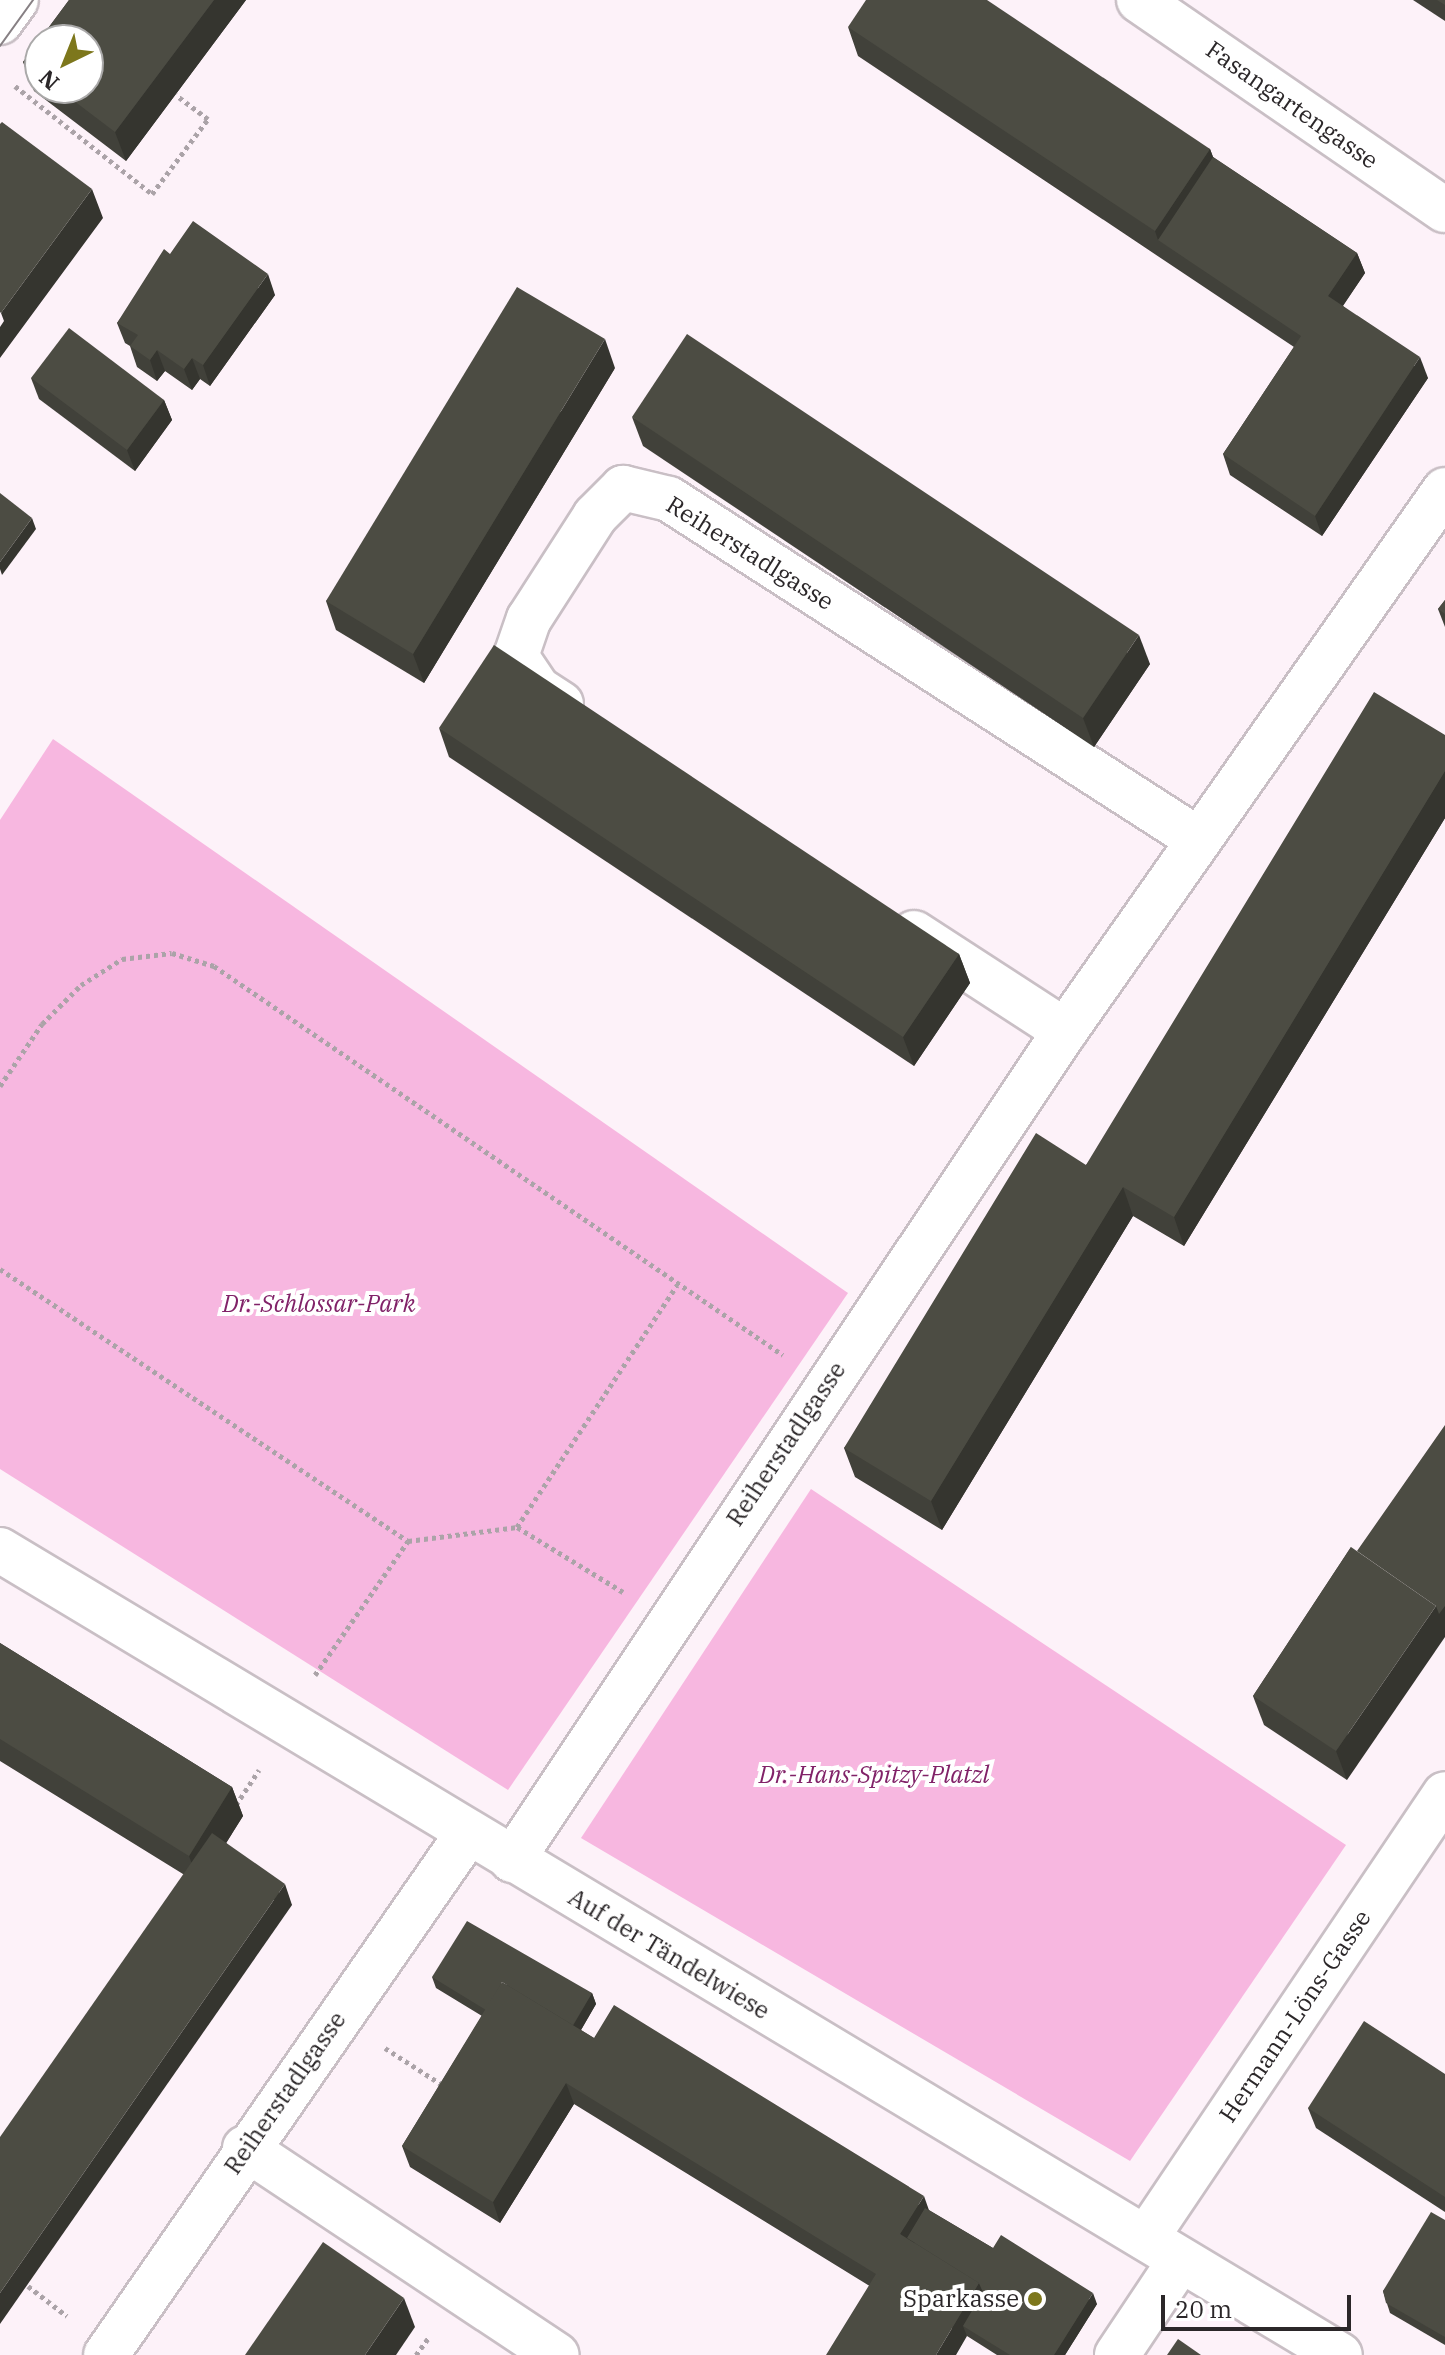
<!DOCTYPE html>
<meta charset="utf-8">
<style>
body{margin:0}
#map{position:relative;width:1445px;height:2355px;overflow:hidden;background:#fdf2f9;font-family:"IBM Plex Serif",serif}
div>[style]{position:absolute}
.green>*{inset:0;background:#f7b7e0}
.path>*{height:5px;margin-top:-2.5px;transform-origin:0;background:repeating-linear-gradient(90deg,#aba3a8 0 4px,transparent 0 8px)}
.roads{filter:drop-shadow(2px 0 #c9bfc5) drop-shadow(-2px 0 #c9bfc5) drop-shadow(0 2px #c9bfc5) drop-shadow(0 -2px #c9bfc5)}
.minor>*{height:44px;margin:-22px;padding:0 22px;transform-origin:22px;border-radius:22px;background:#fff}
.tram>*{height:2px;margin:-1px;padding:0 1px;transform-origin:1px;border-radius:1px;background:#878084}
.wall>*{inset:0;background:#41413a}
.shaded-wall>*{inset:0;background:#35352f}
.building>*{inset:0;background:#4c4c43}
.dots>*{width:22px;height:22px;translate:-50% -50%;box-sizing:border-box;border:4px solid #fff;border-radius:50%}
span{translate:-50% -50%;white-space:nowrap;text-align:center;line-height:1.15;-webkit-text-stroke:8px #fff;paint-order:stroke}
.street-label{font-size:24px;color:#2b2729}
.park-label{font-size:24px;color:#812268;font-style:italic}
.poi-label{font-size:24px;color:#2b2729}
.right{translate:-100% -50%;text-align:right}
.north{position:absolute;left:24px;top:24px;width:80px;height:80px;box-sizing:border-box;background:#fff;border:2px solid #aaa9a9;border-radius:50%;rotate:223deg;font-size:22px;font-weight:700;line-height:32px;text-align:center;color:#2b2729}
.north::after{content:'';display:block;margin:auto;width:28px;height:36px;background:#7d771c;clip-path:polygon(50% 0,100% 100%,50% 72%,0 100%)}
.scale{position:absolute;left:1161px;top:2295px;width:190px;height:36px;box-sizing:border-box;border:4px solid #2b2729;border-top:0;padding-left:10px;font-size:24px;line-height:28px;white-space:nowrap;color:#2b2729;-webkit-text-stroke:6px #fff;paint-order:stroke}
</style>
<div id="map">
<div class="green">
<div style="clip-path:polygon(53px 739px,848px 1293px,508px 1790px,0 1469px,0 820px)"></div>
<div style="clip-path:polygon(811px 1489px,1346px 1845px,1130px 2161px,581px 1838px)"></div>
</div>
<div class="path">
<div style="left:15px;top:86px;width:174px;rotate:38.2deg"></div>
<div style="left:152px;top:194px;width:94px;rotate:-53.3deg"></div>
<div style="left:208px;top:119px;width:40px;rotate:-143deg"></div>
<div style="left:0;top:1086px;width:75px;rotate:-55.9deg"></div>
<div style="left:42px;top:1024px;width:55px;rotate:-45deg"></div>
<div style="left:81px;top:985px;width:49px;rotate:-32.4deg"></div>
<div style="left:122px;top:959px;width:50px;rotate:-6.8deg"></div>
<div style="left:172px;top:953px;width:44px;rotate:17.2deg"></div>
<div style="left:214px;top:966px;width:689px;rotate:34.36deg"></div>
<div style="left:0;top:1269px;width:490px;rotate:33.7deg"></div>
<div style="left:408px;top:1541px;width:110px;rotate:-7.3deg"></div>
<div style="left:623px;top:1592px;width:124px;rotate:-148.5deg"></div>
<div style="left:517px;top:1527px;width:290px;rotate:-56.5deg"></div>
<div style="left:315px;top:1675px;width:163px;rotate:-55.2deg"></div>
<div style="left:236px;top:1805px;width:42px;rotate:-56.7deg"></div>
<div style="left:385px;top:2048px;width:70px;rotate:32.8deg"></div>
<div style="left:28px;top:2286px;width:49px;rotate:37.6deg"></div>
<div style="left:416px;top:2355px;width:22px;rotate:-54deg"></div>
</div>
<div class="roads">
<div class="minor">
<div style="left:1139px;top:0;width:371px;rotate:34.5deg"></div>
<div style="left:0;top:22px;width:27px;rotate:-54deg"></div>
<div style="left:561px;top:704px;width:27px;rotate:-147deg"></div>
<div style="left:538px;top:689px;width:40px;rotate:-124deg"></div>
<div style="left:516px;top:656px;width:39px;rotate:-71deg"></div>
<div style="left:529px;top:619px;width:122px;rotate:-57.3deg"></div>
<div style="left:595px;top:516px;width:40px;rotate:-45deg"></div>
<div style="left:623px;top:488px;width:47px;rotate:13.4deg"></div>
<div style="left:669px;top:499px;width:630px;rotate:32.76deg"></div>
<div style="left:914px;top:933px;width:180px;rotate:33deg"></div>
<div style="left:0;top:1550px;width:1563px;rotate:31deg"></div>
<div style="left:512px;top:1860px;width:997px;rotate:-56.29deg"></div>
<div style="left:1065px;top:1031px;width:661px;rotate:-54.92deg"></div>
<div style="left:245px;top:2148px;width:374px;rotate:33.6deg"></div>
<div style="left:1146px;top:2238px;width:535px;rotate:-56.04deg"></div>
<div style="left:106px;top:2355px;width:635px;rotate:-55.26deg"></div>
<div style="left:1117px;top:2355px;width:112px;rotate:-56.3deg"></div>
</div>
</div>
<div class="tram">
<div style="left:0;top:46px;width:57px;rotate:-54.3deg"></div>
</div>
<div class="wall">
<div style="clip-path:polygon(evenodd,69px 0,246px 0,126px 161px,34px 91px,23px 62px,69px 0,40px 40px,88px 88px,40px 88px,40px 40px)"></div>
<div style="clip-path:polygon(1413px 0,1445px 0,1445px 21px)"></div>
<div style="clip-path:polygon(848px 27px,1210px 149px,1213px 157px,1357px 253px,1365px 273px,1343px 306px,1428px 378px,1322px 536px,1230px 475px,1223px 454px,1294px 347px,858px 56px)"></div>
<div style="clip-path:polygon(170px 254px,275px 295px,210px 386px,200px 379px,192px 390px,165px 371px,157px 381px,137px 367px,130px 346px,125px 343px,117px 323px)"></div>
<div style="clip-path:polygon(615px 368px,424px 683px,336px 630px,326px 601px)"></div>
<div style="clip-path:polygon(31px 378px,164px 400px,172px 420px,135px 471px,39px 399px)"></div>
<div style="clip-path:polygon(632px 417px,1150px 664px,1094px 747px,643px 446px)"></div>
<div style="clip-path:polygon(1445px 600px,1445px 627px,1438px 609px)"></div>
<div style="clip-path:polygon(439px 728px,959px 954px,970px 983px,914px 1066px,449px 757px)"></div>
<div style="clip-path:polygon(1445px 735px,1445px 818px,1184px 1246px,1133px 1216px,942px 1530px,855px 1477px,844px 1448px,1086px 1165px)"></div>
<div style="clip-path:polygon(1351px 1547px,1347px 1780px,1264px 1725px,1253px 1696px)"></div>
<div style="clip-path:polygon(0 1643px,232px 1787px,243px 1816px,226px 1843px,292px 1905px,183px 1874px,0 1761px)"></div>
<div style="clip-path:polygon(432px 1977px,592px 1993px,596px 2004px,581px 2030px,594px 2038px,929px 2210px,993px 2248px,1097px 2304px,1065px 2355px,997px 2355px,967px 2336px,868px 2285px,574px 2104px,500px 2223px,410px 2167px,402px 2146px,482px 2016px,436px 1988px)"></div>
<div style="clip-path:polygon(1445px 2074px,1445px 2212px,1316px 2128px,1308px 2108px)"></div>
<div style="clip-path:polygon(1445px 2220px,1445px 2345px,1390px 2313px,1383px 2291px)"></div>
</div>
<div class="shaded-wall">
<div style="clip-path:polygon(214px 0,246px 0,126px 161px,115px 132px)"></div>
<div style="clip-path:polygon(1210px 149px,1221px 178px,1158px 240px,1155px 231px)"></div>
<div style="clip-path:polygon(92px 189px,103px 218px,0 358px,0 327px,4px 321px,1px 313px)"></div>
<div style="clip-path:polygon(1357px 253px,1365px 273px,1335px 317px,1328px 296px)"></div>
<div style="clip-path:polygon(268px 274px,275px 295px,210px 386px,203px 365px)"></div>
<div style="clip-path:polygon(605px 339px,615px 368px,424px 683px,413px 654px)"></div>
<div style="clip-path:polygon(157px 350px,165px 371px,157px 381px,150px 360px)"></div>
<div style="clip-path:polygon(1420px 357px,1428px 378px,1322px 536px,1315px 516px)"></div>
<div style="clip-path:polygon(192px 358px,200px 379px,192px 390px,184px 369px)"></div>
<div style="clip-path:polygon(164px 400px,172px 420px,135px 471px,127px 450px)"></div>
<div style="clip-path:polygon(32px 518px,36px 529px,2px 575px,0 569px,0 562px)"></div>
<div style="clip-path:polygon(1139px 635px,1150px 664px,1094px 747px,1083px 718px)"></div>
<div style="clip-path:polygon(1445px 771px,1445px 818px,1184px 1246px,1174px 1217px)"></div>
<div style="clip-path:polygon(959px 954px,970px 983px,914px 1066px,903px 1037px)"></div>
<div style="clip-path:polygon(1123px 1187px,1133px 1216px,942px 1530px,931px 1501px)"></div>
<div style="clip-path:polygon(1436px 1606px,1445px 1606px,1445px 1637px,1347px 1780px,1336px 1751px)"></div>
<div style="clip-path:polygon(232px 1787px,243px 1816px,200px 1885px,189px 1856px)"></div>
<div style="clip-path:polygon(285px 1884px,292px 1905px,0 2324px,0 2293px)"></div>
<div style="clip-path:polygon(592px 1993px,596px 2004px,574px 2042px,570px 2031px)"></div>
<div style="clip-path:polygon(566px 2083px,574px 2104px,500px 2223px,493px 2202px)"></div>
<div style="clip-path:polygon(924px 2196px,931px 2216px,911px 2249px,900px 2234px)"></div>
<div style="clip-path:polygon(979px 2283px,987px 2303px,963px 2326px,967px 2336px,956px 2355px,936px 2355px)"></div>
<div style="clip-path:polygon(1093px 2293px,1097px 2304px,1065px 2355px,1054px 2355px)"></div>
<div style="clip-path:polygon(404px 2298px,415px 2327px,396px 2355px,365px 2355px)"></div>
</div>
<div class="building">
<div style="clip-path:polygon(69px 0,214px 0,115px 132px,57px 88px,88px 88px,88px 40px,40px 40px,40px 75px,23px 62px)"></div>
<div style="clip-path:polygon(866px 0,987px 0,1210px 149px,1155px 231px,848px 27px)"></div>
<div style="clip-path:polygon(1437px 0,1445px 0,1445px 5px)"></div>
<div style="clip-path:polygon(2px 122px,92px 189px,1px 313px,0 312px,0 124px)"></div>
<div style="clip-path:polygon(1213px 157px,1357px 253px,1328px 296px,1420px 357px,1315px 516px,1223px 454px,1301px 336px,1158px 240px)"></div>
<div style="clip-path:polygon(193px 221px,268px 274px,203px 365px,192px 358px,184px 369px,157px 350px,150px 360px,130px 346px,138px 335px,117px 323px,164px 249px,170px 254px)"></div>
<div style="clip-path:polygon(517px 287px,605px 339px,413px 654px,326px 601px)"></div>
<div style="clip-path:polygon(69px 328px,164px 400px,127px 450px,31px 378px)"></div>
<div style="clip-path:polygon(687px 334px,1139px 635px,1083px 718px,632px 417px)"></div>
<div style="clip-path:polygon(0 493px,32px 518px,0 562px)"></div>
<div style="clip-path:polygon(1445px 600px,1445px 614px,1438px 609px)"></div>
<div style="clip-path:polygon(494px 645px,959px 954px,903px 1037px,439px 728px)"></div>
<div style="clip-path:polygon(1374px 692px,1445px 735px,1445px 771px,1174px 1217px,1123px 1187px,931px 1501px,844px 1448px,1036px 1133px,1086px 1165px)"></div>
<div style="clip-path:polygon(1445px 1425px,1445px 1606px,1439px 1614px,1436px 1606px,1357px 1551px)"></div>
<div style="clip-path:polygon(1351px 1547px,1436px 1606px,1336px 1751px,1253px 1696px)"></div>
<div style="clip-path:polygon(0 1643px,232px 1787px,189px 1856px,0 1739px)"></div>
<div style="clip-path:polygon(212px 1833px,285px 1884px,0 2293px,0 2137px)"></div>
<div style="clip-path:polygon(467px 1921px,592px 1993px,573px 2025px,502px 1982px,486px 2010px,432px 1977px)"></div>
<div style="clip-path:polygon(502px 1982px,594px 2038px,614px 2005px,924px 2196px,900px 2234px,979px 2283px,936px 2355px,826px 2355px,876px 2274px,566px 2083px,493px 2202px,402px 2146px)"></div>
<div style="clip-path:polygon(1364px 2021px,1445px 2074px,1445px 2197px,1308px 2108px)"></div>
<div style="clip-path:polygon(925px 2208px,993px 2248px,1001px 2235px,1093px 2293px,1054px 2355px,1010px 2355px,963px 2326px,983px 2292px,979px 2283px,907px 2238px)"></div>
<div style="clip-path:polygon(1431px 2212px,1445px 2220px,1445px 2337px,1386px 2303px,1383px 2291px)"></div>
<div style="clip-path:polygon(323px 2242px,404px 2298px,365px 2355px,245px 2355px)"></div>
<div style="clip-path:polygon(1178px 2339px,1201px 2355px,1167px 2355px)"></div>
</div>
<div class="dots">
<div style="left:1035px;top:2299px;background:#7d771c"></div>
</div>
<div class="street-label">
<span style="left:1292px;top:105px;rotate:35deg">Fasangartengasse</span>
<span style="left:750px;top:553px;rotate:32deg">Reiherstadlgasse</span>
<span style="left:786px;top:1444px;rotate:-56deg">Reiherstadlgasse</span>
<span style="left:669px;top:1954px;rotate:31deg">Auf der Tändelwiese</span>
<span style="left:1295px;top:2016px;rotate:-56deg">Hermann-Löns-Gasse</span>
<span style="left:285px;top:2093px;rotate:-55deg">Reiherstadlgasse</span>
</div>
<div class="park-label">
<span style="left:319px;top:1304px">Dr.-Schlossar-Park</span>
<span style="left:874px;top:1775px">Dr.-Hans-Spitzy-Platzl</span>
</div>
<div class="poi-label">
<span class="right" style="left:1019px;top:2299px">Sparkasse</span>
</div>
<div class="north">N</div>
<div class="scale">20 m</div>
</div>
